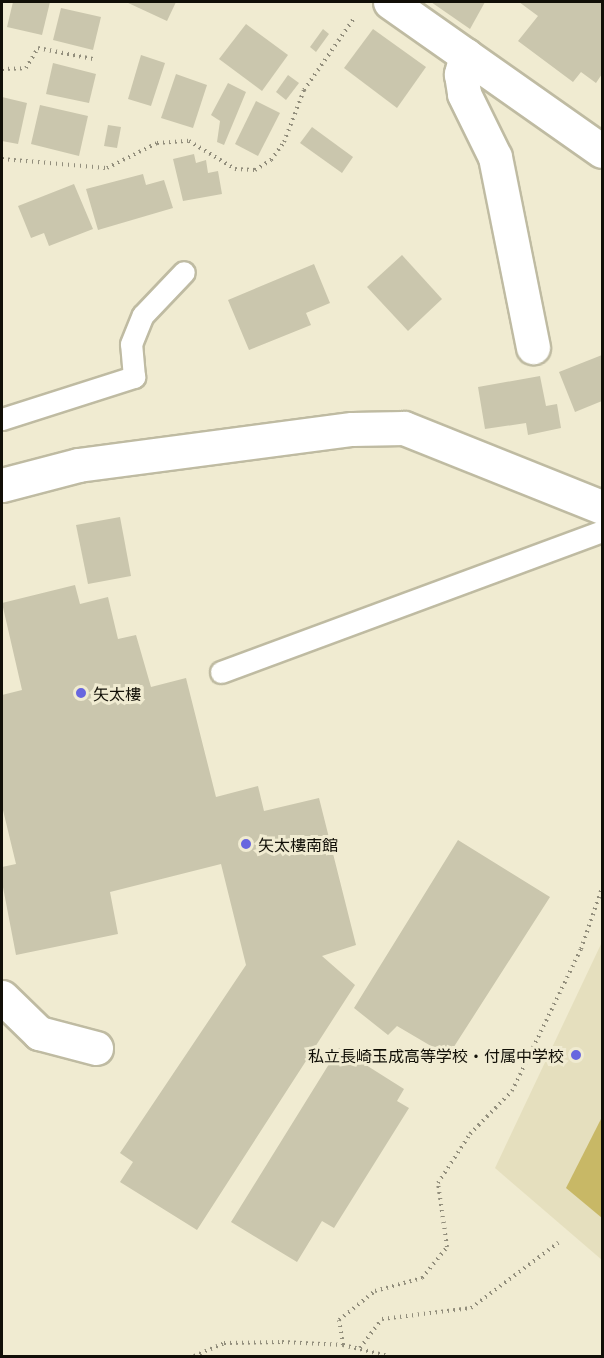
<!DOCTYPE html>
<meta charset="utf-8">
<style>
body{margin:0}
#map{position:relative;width:604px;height:1358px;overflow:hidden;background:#f0ebd1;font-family:Georgia,"Noto Sans JP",serif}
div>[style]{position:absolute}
.built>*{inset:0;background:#e5dfbe}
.green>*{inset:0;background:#c8b866}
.building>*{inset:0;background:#cac6ad}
.path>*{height:4px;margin-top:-2px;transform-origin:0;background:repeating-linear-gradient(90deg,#928e7c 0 1.5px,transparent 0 6px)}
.roads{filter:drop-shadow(2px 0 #bfbba2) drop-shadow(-2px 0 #bfbba2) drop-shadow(0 2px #bfbba2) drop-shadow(0 -2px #bfbba2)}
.service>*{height:21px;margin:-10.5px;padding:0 10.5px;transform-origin:10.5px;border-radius:10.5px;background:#fff}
.minor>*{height:33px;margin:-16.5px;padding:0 16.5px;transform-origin:16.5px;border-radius:16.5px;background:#fff}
.dots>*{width:16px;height:16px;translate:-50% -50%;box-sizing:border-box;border:3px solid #f0ebd1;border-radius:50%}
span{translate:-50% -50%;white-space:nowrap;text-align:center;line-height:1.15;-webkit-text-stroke:6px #f0ebd1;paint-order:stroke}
.poi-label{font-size:16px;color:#110f07}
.left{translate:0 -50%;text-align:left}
.right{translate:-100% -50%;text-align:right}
.frame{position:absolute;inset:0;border:3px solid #110f07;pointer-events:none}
</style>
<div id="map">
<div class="built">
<div style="clip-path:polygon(602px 942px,602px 1260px,495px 1168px)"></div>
</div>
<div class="green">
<div style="clip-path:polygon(602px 1117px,602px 1218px,566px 1188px)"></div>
</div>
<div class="building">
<div style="clip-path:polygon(13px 2px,50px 2px,42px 35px,7px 27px)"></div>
<div style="clip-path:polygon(126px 2px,176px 2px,167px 21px)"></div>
<div style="clip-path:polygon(431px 2px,485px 2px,470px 29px)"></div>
<div style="clip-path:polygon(519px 2px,602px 2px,602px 74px,596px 83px,581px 72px,573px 82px,518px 41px,538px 16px)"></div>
<div style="clip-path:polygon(61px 8px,101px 17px,93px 50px,53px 40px)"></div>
<div style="clip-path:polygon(246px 24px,288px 55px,262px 91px,219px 59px)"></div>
<div style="clip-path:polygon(323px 29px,329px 34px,316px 52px,310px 47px)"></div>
<div style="clip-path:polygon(373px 29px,426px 67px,397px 108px,344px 68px)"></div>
<div style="clip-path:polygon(141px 55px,165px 63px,151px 106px,128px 99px)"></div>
<div style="clip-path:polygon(53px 63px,96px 74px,89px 103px,46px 94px)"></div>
<div style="clip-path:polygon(176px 74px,207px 85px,193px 128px,161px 118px)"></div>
<div style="clip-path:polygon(288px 75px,299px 83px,286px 100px,276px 92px)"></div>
<div style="clip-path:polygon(228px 83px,246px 92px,224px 145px,217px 142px,220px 121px,211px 115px)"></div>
<div style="clip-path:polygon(2px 97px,27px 103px,18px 144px,2px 141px)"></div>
<div style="clip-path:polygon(256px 101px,280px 113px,258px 156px,235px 144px)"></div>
<div style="clip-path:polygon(40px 105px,88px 116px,79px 156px,31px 144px)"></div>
<div style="clip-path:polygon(108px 125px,121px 127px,117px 148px,104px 146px)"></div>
<div style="clip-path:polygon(312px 127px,353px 157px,342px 173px,300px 143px)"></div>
<div style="clip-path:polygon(194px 154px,196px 163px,206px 160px,208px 173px,218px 171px,222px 194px,183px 201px,173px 159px)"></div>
<div style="clip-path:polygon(143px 174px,146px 185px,164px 180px,173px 208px,98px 230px,86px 189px)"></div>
<div style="clip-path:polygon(74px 184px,93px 229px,49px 246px,44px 233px,31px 238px,18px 206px)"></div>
<div style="clip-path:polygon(402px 255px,442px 299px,408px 331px,367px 287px)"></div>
<div style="clip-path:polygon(314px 264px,330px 303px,306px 313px,311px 325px,249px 350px,228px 300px)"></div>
<div style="clip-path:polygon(602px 355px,602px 401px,575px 412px,559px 372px)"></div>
<div style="clip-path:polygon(540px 376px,546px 406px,557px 404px,561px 428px,528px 435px,526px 423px,485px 429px,478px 387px)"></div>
<div style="clip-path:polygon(120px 517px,131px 576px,88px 584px,76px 525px)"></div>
<div style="clip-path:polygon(75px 585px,80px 604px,108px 597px,118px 639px,136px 635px,151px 687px,186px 678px,216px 797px,258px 786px,264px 811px,319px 798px,356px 945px,322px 956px,355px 985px,197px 1230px,120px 1182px,133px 1162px,120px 1153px,246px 965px,221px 864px,110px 892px,118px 934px,16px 955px,2px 882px,2px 867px,16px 864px,2px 806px,2px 695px,22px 690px,2px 603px)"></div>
<div style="clip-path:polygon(458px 840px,550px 897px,448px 1056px,397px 1026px,388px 1035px,354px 1008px)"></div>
<div style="clip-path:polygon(339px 1048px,404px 1089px,397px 1101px,409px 1108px,334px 1228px,322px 1221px,297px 1262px,231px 1222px)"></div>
</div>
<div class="path">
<div style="left:2px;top:69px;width:24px;rotate:-2deg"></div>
<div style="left:26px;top:68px;width:23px;rotate:-59deg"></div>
<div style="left:38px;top:48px;width:56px;rotate:11.3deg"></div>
<div style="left:2px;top:159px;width:105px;rotate:4.9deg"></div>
<div style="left:107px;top:168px;width:56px;rotate:-26.6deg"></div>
<div style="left:157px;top:143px;width:32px;rotate:-4deg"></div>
<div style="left:189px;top:141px;width:54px;rotate:31.3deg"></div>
<div style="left:235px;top:169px;width:20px;rotate:3deg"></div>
<div style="left:255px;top:170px;width:19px;rotate:-32deg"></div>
<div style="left:271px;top:160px;width:22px;rotate:-54deg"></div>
<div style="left:284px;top:142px;width:56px;rotate:-69deg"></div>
<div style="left:304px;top:90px;width:89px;rotate:-55.1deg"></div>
<div style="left:343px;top:1345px;width:25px;rotate:-99deg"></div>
<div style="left:339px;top:1320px;width:46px;rotate:-38.9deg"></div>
<div style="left:375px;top:1291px;width:49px;rotate:-15.5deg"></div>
<div style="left:422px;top:1278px;width:40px;rotate:-51deg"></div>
<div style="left:447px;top:1247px;width:65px;rotate:-98deg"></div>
<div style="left:438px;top:1183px;width:59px;rotate:-56.9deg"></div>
<div style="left:470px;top:1134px;width:60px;rotate:-45.7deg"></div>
<div style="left:512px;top:1091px;width:158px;rotate:-64.1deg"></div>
<div style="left:581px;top:949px;width:65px;rotate:-71deg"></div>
<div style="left:360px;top:1348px;width:36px;rotate:-53deg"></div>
<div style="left:382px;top:1319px;width:90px;rotate:-7deg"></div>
<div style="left:471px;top:1308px;width:109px;rotate:-36.8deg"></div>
<div style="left:194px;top:1356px;width:33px;rotate:-23deg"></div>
<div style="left:224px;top:1343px;width:58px;rotate:-1deg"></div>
<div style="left:282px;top:1342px;width:61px;rotate:2.8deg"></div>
<div style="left:343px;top:1345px;width:46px;rotate:13.7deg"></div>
</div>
<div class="roads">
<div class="service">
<div style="left:2px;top:419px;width:139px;rotate:-17.7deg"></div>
<div style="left:134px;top:377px;width:33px;rotate:-95deg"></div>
<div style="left:131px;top:344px;width:31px;rotate:-68deg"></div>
<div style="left:143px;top:315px;width:59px;rotate:-46.4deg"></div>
<div style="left:221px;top:672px;width:406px;rotate:-20.3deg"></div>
</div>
<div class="minor">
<div style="left:390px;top:2px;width:259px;rotate:35.1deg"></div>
<div style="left:466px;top:55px;width:20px;rotate:105deg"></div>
<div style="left:461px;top:74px;width:20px;rotate:81deg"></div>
<div style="left:464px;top:94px;width:70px;rotate:63.8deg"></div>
<div style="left:495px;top:157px;width:194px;rotate:78.7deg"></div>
<div style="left:2px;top:485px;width:79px;rotate:-14.7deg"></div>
<div style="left:78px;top:465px;width:276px;rotate:-7.5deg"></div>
<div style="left:352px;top:429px;width:52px;rotate:-1.1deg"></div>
<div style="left:404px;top:428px;width:213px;rotate:21.8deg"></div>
<div style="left:2px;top:997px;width:52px;rotate:44.2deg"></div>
<div style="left:39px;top:1033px;width:59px;rotate:14.7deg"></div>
</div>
</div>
<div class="dots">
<div style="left:81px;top:693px;background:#6866df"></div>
<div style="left:246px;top:844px;background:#6866df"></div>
<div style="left:576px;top:1055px;background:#6866df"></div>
</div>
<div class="poi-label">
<span class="left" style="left:93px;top:693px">矢太樓</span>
<span class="left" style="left:258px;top:844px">矢太樓南館</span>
<span class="right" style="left:564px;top:1055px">私立長崎玉成高等学校・付属中学校</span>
</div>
<div class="frame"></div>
</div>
